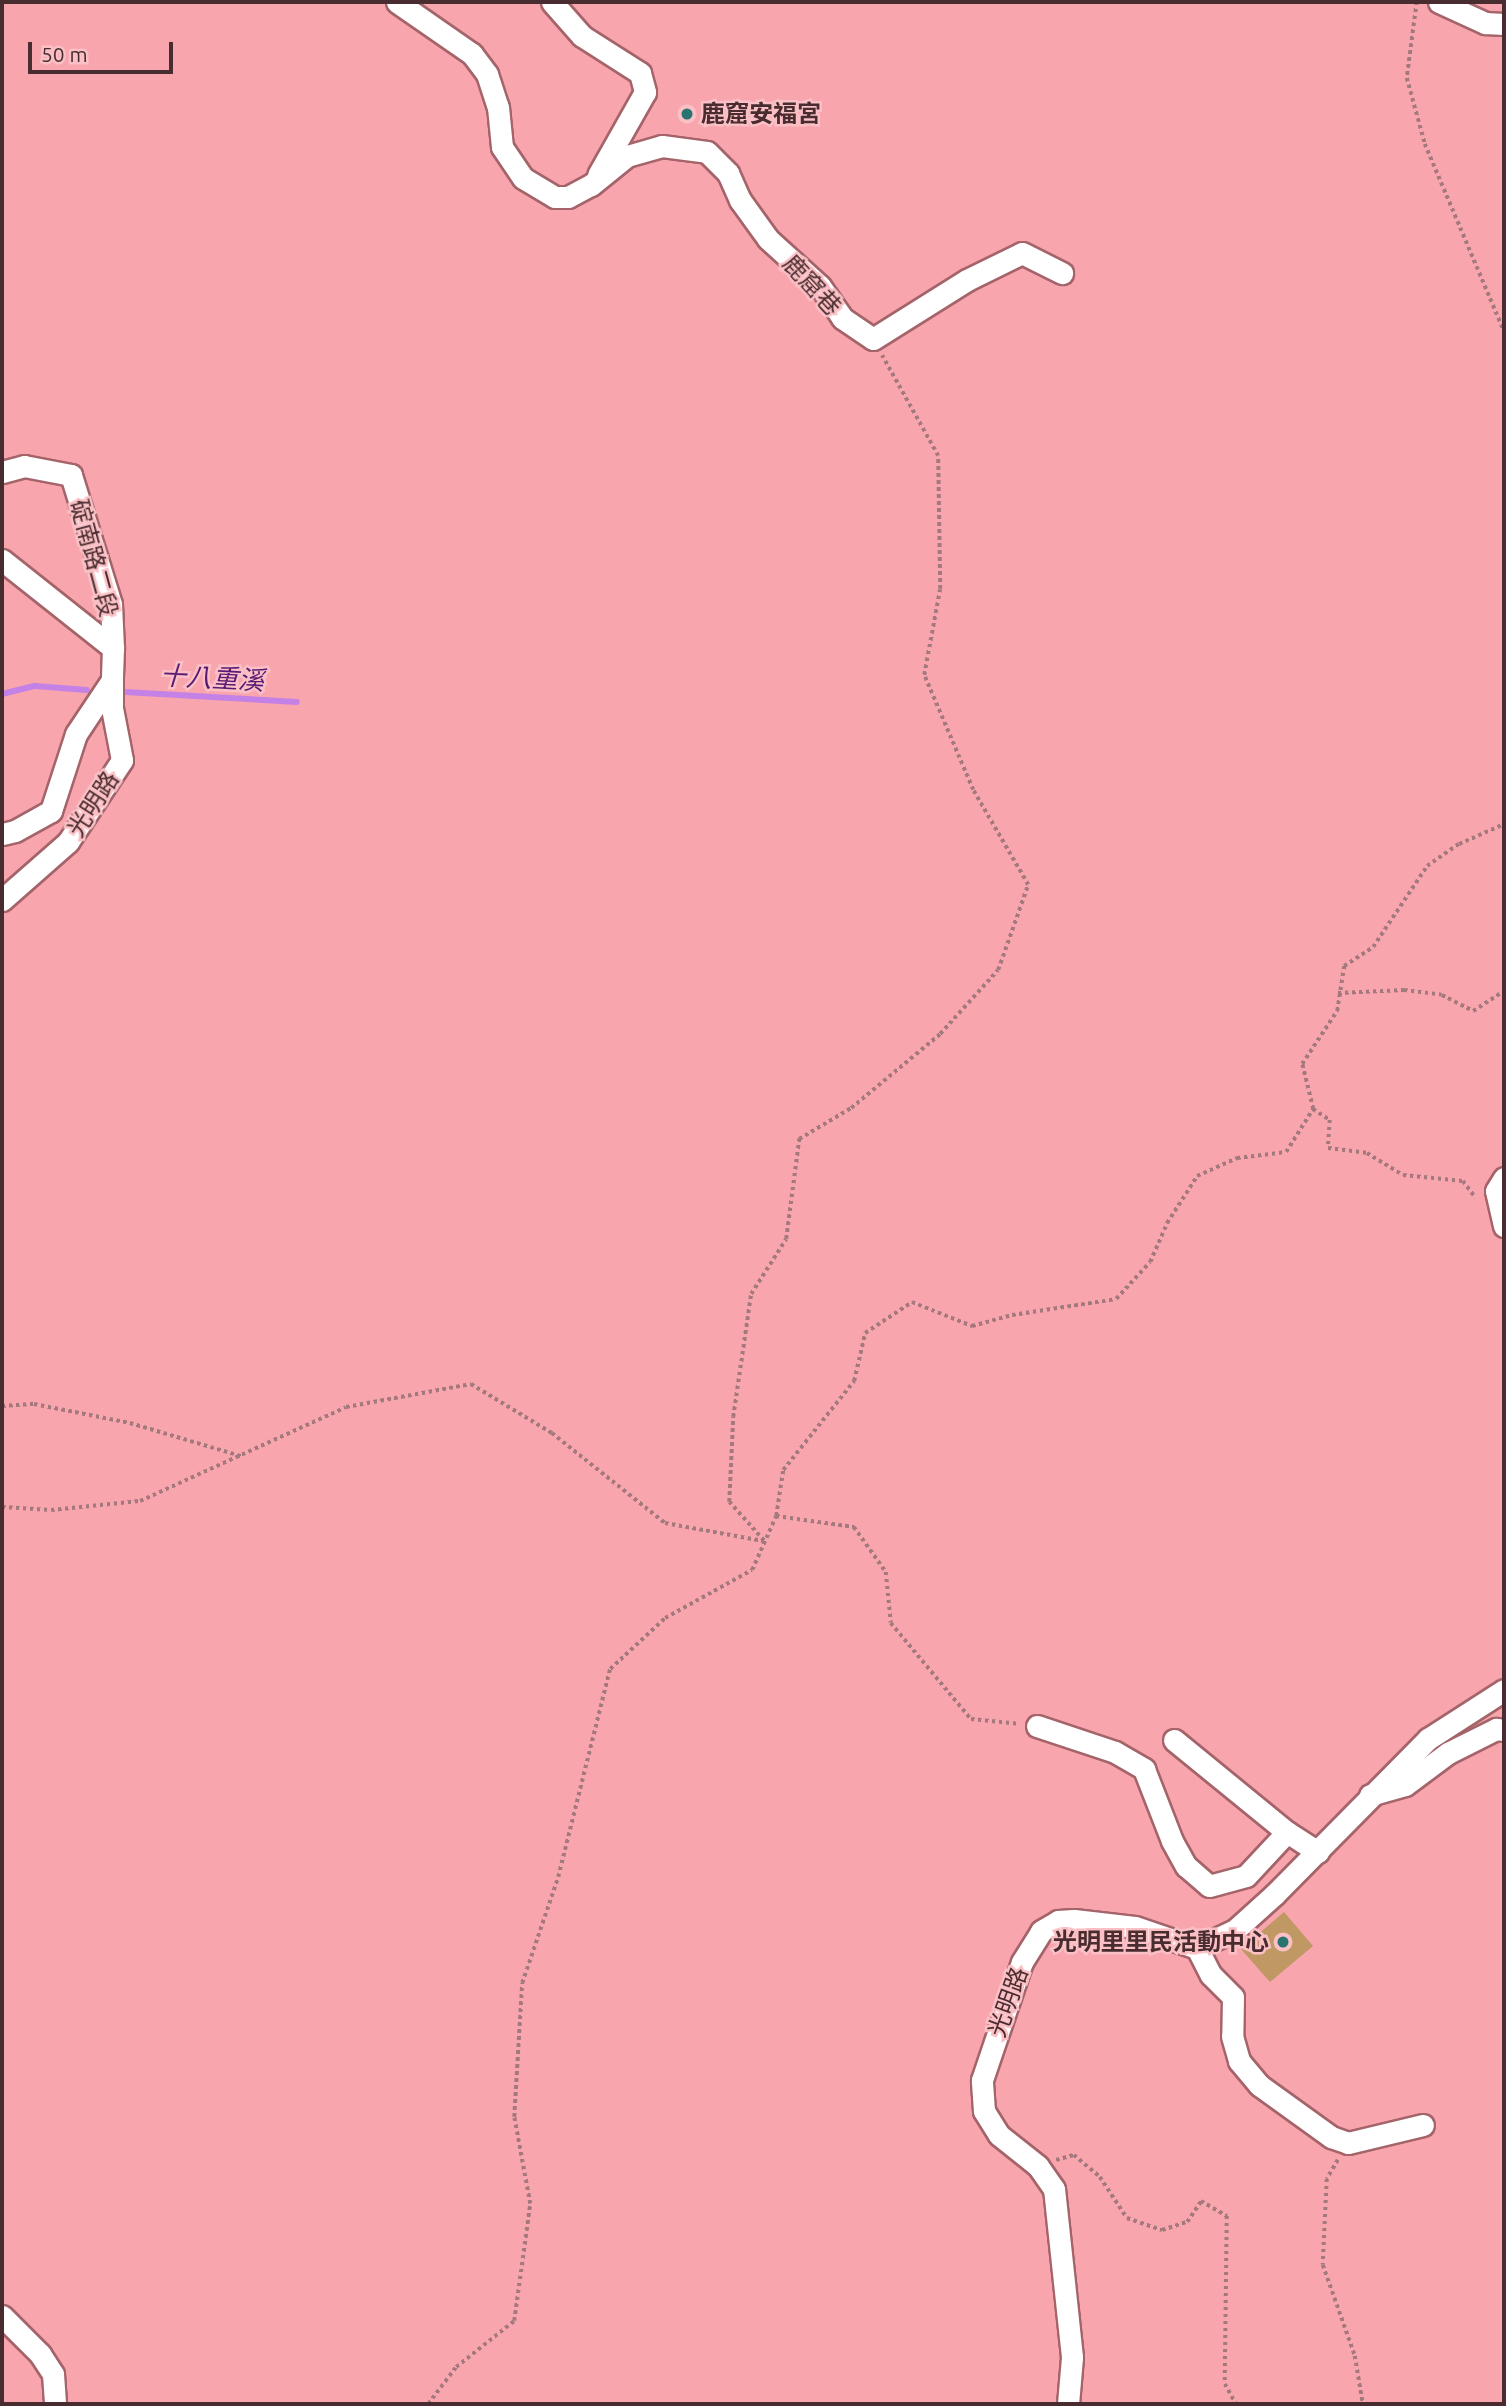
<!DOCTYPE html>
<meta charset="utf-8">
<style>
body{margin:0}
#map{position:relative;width:1506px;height:2406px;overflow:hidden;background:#fac0c5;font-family:Ubuntu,"Noto Sans TC",sans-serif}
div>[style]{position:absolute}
.green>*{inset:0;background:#f9a5ad}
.stream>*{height:6px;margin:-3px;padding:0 3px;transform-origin:3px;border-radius:3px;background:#c482e6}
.building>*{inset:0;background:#bf9864}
.path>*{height:3.5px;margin-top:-1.75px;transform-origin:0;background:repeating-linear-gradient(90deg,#a4797d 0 3.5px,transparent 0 7px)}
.roads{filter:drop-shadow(2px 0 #a4646a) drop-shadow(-2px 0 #a4646a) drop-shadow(0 2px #a4646a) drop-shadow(0 -2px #a4646a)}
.minor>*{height:21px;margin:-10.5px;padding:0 10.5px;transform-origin:10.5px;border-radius:10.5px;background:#fff}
.dots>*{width:19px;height:19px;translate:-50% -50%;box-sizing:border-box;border:4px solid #fac0c5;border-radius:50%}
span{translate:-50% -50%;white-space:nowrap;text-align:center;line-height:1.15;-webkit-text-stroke:5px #fac0c5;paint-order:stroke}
.poi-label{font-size:24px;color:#482c2f;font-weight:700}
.left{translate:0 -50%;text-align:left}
.right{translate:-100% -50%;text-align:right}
.street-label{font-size:24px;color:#482c2f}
.water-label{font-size:26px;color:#591a74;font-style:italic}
.frame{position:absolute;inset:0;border:4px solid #482c2f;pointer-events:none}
.scale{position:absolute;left:28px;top:42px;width:145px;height:32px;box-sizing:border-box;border:4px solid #482c2f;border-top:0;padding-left:9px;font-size:21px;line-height:24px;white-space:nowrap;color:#482c2f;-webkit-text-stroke:5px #fac0c5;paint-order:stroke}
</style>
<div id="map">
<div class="green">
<div style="clip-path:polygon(2px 2px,1504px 2px,1504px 2404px,2px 2404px)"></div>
</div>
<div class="stream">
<div style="left:125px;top:692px;width:172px;rotate:3.3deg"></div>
<div style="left:2px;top:694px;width:34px;rotate:-14deg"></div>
<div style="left:35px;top:686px;width:52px;rotate:4.4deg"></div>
</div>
<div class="building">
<div style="clip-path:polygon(1284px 1912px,1313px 1946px,1270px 1982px,1241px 1949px)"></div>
</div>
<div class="path">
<div style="left:1417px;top:2px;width:77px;rotate:97.5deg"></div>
<div style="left:1407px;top:78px;width:68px;rotate:74.7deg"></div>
<div style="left:1425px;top:144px;width:203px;rotate:67.1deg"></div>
<div style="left:1338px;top:993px;width:66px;rotate:-2.6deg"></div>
<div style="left:1404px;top:990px;width:38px;rotate:7deg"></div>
<div style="left:1442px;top:995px;width:35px;rotate:27deg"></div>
<div style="left:1473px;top:1011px;width:37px;rotate:-33deg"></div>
<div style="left:1313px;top:1109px;width:20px;rotate:33deg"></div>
<div style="left:1330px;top:1120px;width:28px;rotate:94deg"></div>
<div style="left:1328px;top:1148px;width:39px;rotate:7deg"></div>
<div style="left:1367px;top:1153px;width:42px;rotate:31.4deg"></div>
<div style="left:1403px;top:1175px;width:60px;rotate:5.7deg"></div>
<div style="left:1463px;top:1181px;width:21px;rotate:53deg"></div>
<div style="left:2px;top:1406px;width:32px;rotate:-4deg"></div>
<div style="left:34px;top:1404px;width:98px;rotate:11.2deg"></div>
<div style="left:130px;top:1423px;width:116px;rotate:16.6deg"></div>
<div style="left:2px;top:1507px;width:49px;rotate:3.5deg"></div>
<div style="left:51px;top:1510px;width:89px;rotate:-5.8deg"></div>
<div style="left:140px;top:1501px;width:226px;rotate:-24.5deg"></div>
<div style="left:346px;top:1407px;width:127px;rotate:-10.4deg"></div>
<div style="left:471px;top:1384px;width:95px;rotate:31.2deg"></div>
<div style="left:552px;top:1433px;width:144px;rotate:38.5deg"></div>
<div style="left:665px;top:1523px;width:100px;rotate:10.4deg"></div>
<div style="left:776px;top:1516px;width:79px;rotate:8deg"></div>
<div style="left:854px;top:1527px;width:55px;rotate:54.6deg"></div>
<div style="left:886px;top:1572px;width:51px;rotate:84.4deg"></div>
<div style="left:891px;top:1623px;width:125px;rotate:50.2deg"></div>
<div style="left:971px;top:1719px;width:48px;rotate:5.9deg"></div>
<div style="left:764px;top:1541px;width:52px;rotate:-131.9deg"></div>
<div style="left:729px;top:1502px;width:85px;rotate:-87.3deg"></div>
<div style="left:733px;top:1417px;width:124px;rotate:-81.7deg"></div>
<div style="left:751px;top:1294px;width:65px;rotate:-57.5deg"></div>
<div style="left:786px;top:1239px;width:101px;rotate:-82.6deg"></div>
<div style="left:799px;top:1139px;width:61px;rotate:-30.8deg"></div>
<div style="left:851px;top:1108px;width:116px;rotate:-39.7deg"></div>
<div style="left:940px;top:1034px;width:86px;rotate:-47.8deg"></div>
<div style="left:998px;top:970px;width:90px;rotate:-70.6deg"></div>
<div style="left:1028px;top:885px;width:110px;rotate:-120.1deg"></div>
<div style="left:973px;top:790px;width:125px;rotate:-113.1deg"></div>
<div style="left:924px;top:675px;width:87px;rotate:-79.5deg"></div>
<div style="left:940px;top:589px;width:133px;rotate:-90.9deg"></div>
<div style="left:938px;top:456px;width:115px;rotate:-119.2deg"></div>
<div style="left:1056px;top:2160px;width:19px;rotate:-16deg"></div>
<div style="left:1074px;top:2155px;width:34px;rotate:40deg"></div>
<div style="left:1100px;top:2177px;width:49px;rotate:56.6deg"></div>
<div style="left:1127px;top:2218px;width:37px;rotate:19deg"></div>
<div style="left:1162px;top:2230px;width:26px;rotate:-18deg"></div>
<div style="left:1187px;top:2222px;width:25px;rotate:-56deg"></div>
<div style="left:1201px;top:2201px;width:30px;rotate:30deg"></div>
<div style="left:1227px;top:2216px;width:168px;rotate:90.7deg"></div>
<div style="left:1225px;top:2384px;width:23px;rotate:61deg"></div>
<div style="left:1338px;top:2160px;width:22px;rotate:120deg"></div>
<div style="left:1327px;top:2179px;width:86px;rotate:92.7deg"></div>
<div style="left:1323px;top:2265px;width:96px;rotate:70.6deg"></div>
<div style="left:1355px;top:2356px;width:49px;rotate:80.5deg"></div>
<div style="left:428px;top:2404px;width:46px;rotate:-52.9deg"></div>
<div style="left:456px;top:2367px;width:74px;rotate:-38.4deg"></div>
<div style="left:514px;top:2321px;width:118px;rotate:-82.2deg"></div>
<div style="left:530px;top:2204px;width:88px;rotate:-100.4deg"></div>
<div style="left:514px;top:2117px;width:134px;rotate:-86.6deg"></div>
<div style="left:522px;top:1983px;width:112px;rotate:-71.2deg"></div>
<div style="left:558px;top:1877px;width:214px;rotate:-76deg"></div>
<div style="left:610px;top:1669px;width:75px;rotate:-42.8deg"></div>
<div style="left:665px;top:1618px;width:99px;rotate:-28.9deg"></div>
<div style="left:752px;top:1570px;width:59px;rotate:-66deg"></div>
<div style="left:776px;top:1516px;width:47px;rotate:-81.3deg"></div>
<div style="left:783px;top:1470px;width:114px;rotate:-51.4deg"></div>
<div style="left:854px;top:1381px;width:49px;rotate:-77.1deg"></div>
<div style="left:865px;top:1333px;width:56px;rotate:-33.4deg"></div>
<div style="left:912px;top:1302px;width:65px;rotate:21.8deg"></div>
<div style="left:972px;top:1326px;width:41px;rotate:-15.4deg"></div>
<div style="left:1012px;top:1315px;width:105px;rotate:-8.7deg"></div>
<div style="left:1116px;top:1299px;width:50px;rotate:-47.4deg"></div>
<div style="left:1150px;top:1262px;width:43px;rotate:-66.4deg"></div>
<div style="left:1167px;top:1223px;width:56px;rotate:-57.4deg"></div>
<div style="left:1197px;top:1176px;width:44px;rotate:-24.2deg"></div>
<div style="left:1237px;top:1158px;width:49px;rotate:-7deg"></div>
<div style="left:1286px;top:1152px;width:51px;rotate:-57.9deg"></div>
<div style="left:1313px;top:1109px;width:46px;rotate:-103.7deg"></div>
<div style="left:1302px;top:1064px;width:64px;rotate:-56.6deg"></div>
<div style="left:1337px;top:1011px;width:46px;rotate:-81.2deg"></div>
<div style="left:1344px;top:966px;width:35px;rotate:-33deg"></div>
<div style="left:1373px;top:947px;width:97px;rotate:-56.3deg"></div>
<div style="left:1427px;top:866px;width:39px;rotate:-35deg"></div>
<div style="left:1459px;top:844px;width:49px;rotate:-24deg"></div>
</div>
<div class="roads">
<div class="minor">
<div style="left:397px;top:2px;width:91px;rotate:34.7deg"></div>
<div style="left:472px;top:54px;width:25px;rotate:53deg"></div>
<div style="left:487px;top:74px;width:35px;rotate:72deg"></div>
<div style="left:498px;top:107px;width:40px;rotate:84.3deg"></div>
<div style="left:502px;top:147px;width:37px;rotate:56deg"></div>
<div style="left:523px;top:178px;width:37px;rotate:31deg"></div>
<div style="left:555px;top:197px;width:13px"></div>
<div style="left:568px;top:197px;width:26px;rotate:-28deg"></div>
<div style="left:591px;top:185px;width:46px;rotate:-38.9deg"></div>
<div style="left:627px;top:156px;width:36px;rotate:-16deg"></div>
<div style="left:662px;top:146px;width:45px;rotate:7.6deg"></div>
<div style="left:707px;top:152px;width:30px;rotate:45deg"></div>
<div style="left:728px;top:173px;width:30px;rotate:66deg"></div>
<div style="left:740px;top:200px;width:48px;rotate:54.3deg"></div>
<div style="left:768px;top:239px;width:70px;rotate:42.1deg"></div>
<div style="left:820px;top:286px;width:39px;rotate:55deg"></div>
<div style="left:842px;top:318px;width:37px;rotate:34deg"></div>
<div style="left:873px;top:339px;width:111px;rotate:-32.1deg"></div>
<div style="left:967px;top:280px;width:61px;rotate:-26.1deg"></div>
<div style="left:1022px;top:253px;width:45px;rotate:26.6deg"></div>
<div style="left:552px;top:2px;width:45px;rotate:48.6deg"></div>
<div style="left:582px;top:36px;width:69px;rotate:32.5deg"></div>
<div style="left:640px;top:73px;width:20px;rotate:75deg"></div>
<div style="left:645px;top:92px;width:95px;rotate:119.5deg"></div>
<div style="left:1439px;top:2px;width:51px;rotate:24.5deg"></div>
<div style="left:1485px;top:23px;width:19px;rotate:3deg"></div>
<div style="left:2px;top:472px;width:23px;rotate:-15deg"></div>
<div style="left:24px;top:466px;width:48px;rotate:10.8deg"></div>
<div style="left:71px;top:475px;width:135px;rotate:72.8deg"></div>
<div style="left:111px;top:604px;width:44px;rotate:87.4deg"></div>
<div style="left:113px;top:648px;width:32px;rotate:92deg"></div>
<div style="left:112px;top:680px;width:65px;rotate:123.7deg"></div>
<div style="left:76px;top:734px;width:81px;rotate:108deg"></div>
<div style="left:51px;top:811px;width:41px;rotate:150.9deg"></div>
<div style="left:15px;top:831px;width:13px;rotate:167deg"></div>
<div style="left:2px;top:560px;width:142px;rotate:38.4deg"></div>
<div style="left:2px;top:900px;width:88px;rotate:-41.3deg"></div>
<div style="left:68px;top:842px;width:98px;rotate:-56.6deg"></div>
<div style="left:122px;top:760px;width:53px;rotate:-100.9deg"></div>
<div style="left:112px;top:708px;width:26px;rotate:-90deg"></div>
<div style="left:1504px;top:1178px;width:15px;rotate:122deg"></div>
<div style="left:1496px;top:1191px;width:36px;rotate:77deg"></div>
<div style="left:1037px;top:1726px;width:82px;rotate:18.4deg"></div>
<div style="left:1115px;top:1752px;width:34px;rotate:30deg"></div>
<div style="left:1144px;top:1769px;width:77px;rotate:68.7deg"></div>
<div style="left:1172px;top:1841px;width:29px;rotate:61deg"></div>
<div style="left:1186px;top:1866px;width:30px;rotate:41deg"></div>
<div style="left:1209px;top:1886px;width:38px;rotate:-15deg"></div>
<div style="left:1246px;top:1876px;width:60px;rotate:-47deg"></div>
<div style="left:1287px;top:1832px;width:37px;rotate:33deg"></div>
<div style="left:1174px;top:1740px;width:146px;rotate:39.2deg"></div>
<div style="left:1370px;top:1795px;width:36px;rotate:-16deg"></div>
<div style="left:1405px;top:1785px;width:54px;rotate:-36.7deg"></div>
<div style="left:1448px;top:1753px;width:54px;rotate:-26.6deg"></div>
<div style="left:1496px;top:1729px;width:8px;rotate:7deg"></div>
<div style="left:1197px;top:1948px;width:42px;rotate:-25.3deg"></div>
<div style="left:1235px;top:1930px;width:54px;rotate:-42deg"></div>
<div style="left:1275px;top:1894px;width:218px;rotate:-45.4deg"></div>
<div style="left:1428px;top:1739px;width:90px;rotate:-32.8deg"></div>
<div style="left:1197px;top:1948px;width:30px;rotate:63deg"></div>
<div style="left:1211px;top:1975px;width:31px;rotate:45deg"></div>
<div style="left:1233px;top:1997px;width:39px;rotate:91deg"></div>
<div style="left:1232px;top:2036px;width:26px;rotate:74deg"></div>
<div style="left:1239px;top:2061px;width:31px;rotate:50deg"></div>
<div style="left:1259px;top:2085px;width:89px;rotate:35.8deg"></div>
<div style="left:1331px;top:2137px;width:18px;rotate:19deg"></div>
<div style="left:1348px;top:2143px;width:77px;rotate:-13.5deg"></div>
<div style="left:2px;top:2316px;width:54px;rotate:45deg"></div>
<div style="left:40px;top:2354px;width:24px;rotate:57deg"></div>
<div style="left:53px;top:2374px;width:30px;rotate:86deg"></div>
<div style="left:1068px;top:2404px;width:47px;rotate:-85.1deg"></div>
<div style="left:1072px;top:2357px;width:169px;rotate:-96.1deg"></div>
<div style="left:1054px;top:2189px;width:28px;rotate:-125deg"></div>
<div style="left:1038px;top:2166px;width:50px;rotate:-141.5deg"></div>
<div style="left:999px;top:2135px;width:28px;rotate:-122deg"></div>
<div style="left:984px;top:2111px;width:31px;rotate:-94deg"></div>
<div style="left:982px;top:2080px;width:125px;rotate:-71.3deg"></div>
<div style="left:1022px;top:1962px;width:36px;rotate:-58deg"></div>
<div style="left:1041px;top:1931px;width:20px;rotate:-30deg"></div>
<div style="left:1058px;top:1921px;width:16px;rotate:-4deg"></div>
<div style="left:1074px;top:1920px;width:61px;rotate:6.5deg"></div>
<div style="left:1135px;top:1927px;width:65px;rotate:18.7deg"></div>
</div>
</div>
<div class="dots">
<div style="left:687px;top:114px;background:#297371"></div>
<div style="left:1283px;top:1942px;background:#297371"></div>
</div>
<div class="poi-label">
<span class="left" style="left:701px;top:114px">鹿窟安福宮</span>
<span class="right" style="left:1269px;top:1942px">光明里里民活動中心</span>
</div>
<div class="street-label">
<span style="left:812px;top:285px;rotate:47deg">鹿窟巷</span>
<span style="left:94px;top:558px;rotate:75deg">碇南路二段</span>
<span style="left:93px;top:804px;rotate:-57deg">光明路</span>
<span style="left:1008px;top:2002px;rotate:-70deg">光明路</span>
</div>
<div class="water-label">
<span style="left:212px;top:678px;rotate:3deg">十八重溪</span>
</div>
<div class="frame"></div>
<div class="scale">50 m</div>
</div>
